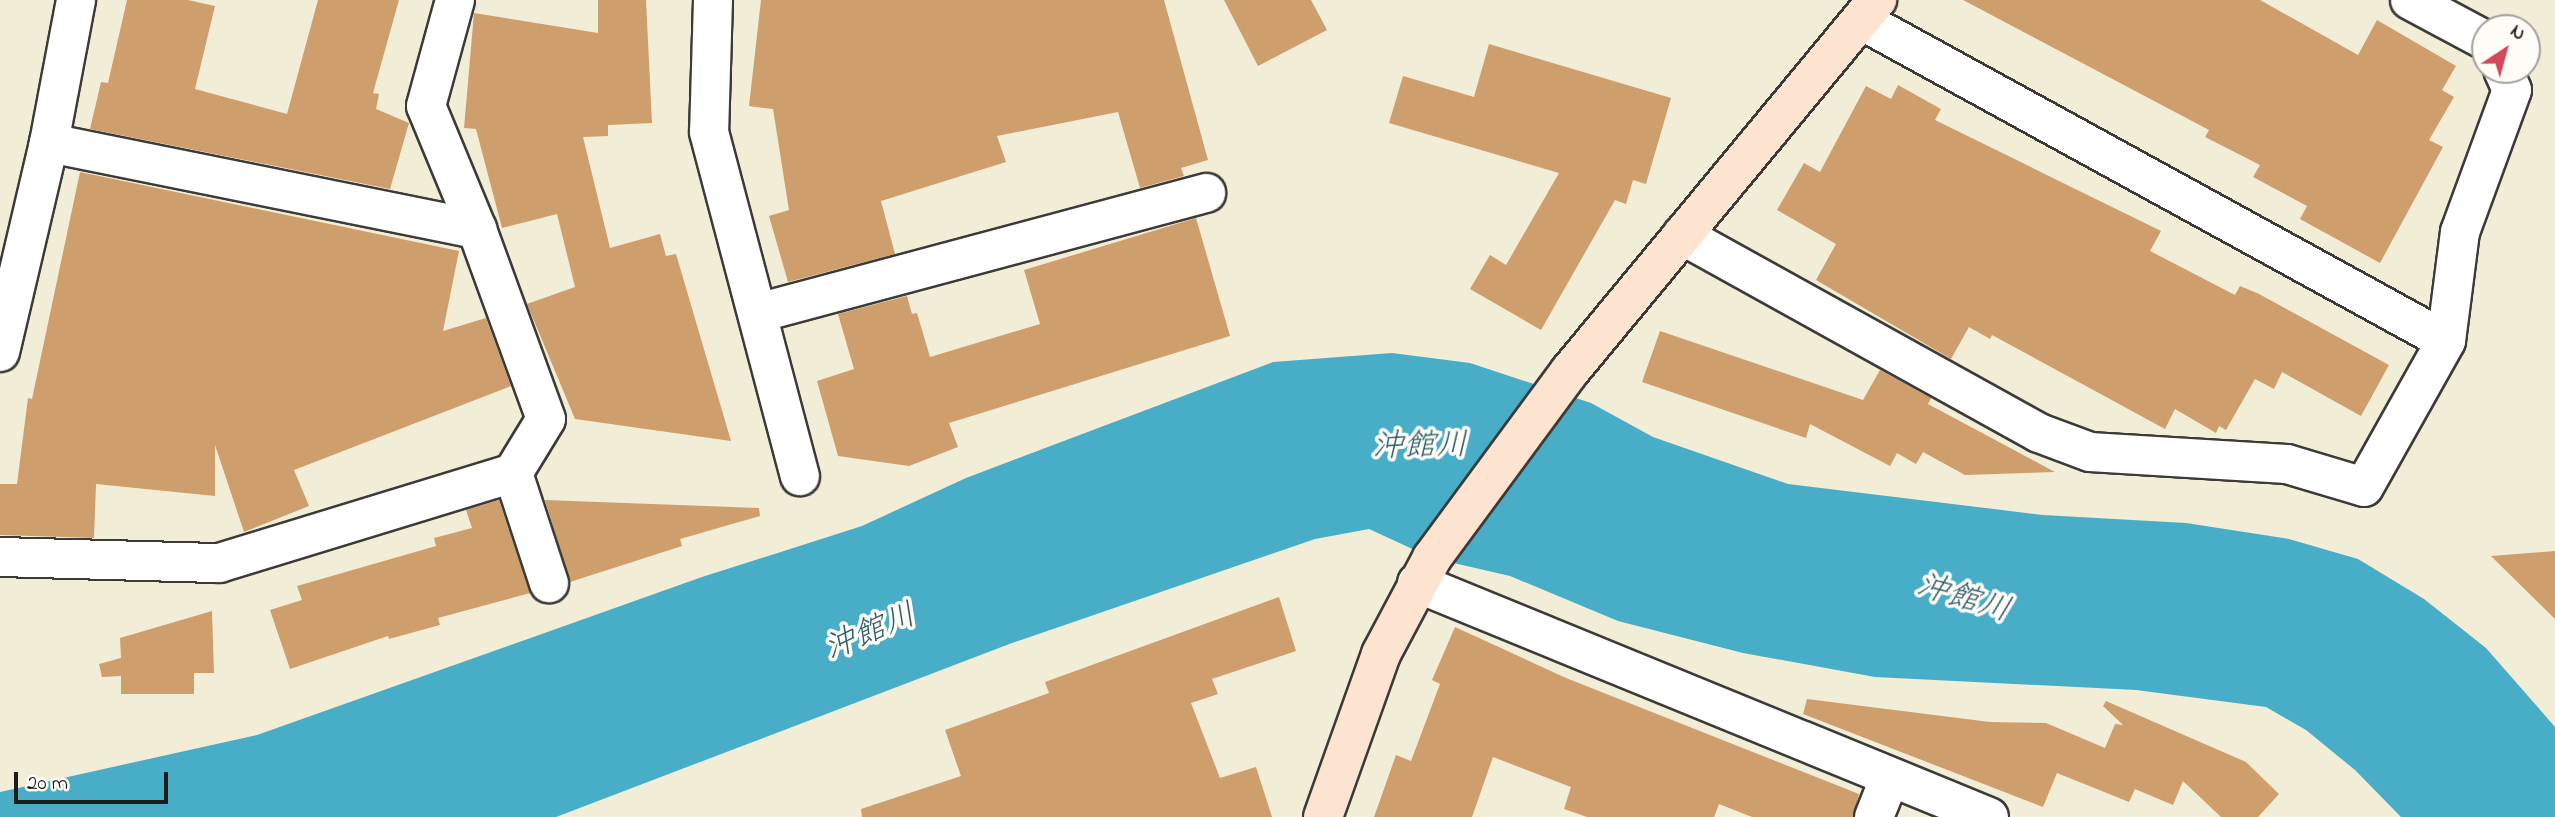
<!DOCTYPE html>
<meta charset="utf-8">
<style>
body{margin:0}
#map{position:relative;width:2555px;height:817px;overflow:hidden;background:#f2edd7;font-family:"Indie Flower","Klee One",sans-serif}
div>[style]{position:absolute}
.water>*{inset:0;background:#48aec8}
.building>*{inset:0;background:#cf9e6d}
.roads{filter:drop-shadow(2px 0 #3c3b38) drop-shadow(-2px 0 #3c3b38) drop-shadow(0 2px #3c3b38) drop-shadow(0 -2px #3c3b38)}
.street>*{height:38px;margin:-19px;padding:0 19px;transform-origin:19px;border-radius:19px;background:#fff}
.secondary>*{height:38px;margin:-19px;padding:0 19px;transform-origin:19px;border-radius:19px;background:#fde4d1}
span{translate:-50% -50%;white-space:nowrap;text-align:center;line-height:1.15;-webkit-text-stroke:7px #fdfcf7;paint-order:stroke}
.water-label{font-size:32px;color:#305e69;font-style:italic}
.north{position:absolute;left:2471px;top:14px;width:70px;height:70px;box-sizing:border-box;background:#fdfcf7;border:2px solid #a3a29f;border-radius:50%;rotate:36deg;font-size:19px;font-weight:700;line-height:28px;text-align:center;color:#1c1c1c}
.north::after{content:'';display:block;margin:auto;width:24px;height:32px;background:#d1495b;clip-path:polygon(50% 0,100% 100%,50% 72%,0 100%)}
.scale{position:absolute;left:14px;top:772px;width:154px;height:32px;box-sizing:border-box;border:4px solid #1c1c1c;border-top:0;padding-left:9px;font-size:21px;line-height:24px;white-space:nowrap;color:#1c1c1c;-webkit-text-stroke:5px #fdfcf7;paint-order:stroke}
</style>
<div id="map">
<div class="water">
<div style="clip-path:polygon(1392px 353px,1470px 363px,1591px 403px,1653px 437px,1788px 484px,2043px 515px,2186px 523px,2289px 539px,2358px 559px,2424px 599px,2486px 648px,2555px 727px,2555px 817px,2401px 817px,2355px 770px,2306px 730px,2266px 707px,2136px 690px,1875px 677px,1743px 653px,1618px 621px,1510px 576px,1432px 558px,1369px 529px,1315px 539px,1012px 643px,556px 817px,0 817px,0 792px,257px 735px,702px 577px,862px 526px,966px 478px,1273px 362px)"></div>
</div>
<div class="building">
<div style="clip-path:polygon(127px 0,188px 0,215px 6px,195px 89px,287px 114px,318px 0,399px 0,373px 93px,379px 94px,376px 109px,409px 123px,390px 189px,90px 129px,101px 82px,108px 83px)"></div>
<div style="clip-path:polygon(598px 0,646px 0,652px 123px,608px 125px,608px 136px,583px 137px,610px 248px,660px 234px,666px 256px,676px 254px,731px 441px,575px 419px,527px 304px,575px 287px,557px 214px,502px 228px,476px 129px,464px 128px,474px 13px,598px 33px)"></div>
<div style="clip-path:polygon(761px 0,1164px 0,1208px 160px,1181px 168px,1184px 176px,1140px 188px,1118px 112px,997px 136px,1006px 162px,881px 201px,895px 254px,788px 282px,769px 216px,789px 210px,773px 109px,749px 106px)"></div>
<div style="clip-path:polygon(1224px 0,1311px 0,1327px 30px,1258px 66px)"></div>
<div style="clip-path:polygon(1963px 0,2260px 0,2358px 55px,2377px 20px,2456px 66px,2442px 90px,2454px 97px,2429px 140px,2443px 147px,2380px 263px,2300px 219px,2307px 206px,2253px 177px,2260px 165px,2205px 137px,2209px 130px)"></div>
<div style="clip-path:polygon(1489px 44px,1671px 98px,1646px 184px,1633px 180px,1626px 204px,1615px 200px,1541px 330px,1470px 289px,1490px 255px,1506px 265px,1559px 173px,1389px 123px,1403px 76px,1474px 97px)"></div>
<div style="clip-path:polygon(1898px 85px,1941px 109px,1935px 120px,2161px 231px,2150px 251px,2235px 295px,2240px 286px,2259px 294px,2389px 365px,2361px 416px,2282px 372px,2274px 389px,2255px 379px,2226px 430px,2219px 426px,2216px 433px,2175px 409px,2165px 429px,1992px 335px,1990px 339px,1969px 327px,1951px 359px,1816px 280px,1836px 244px,1777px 210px,1804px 163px,1820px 172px,1866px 86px,1891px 99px)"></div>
<div style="clip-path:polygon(80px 172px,459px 251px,443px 331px,486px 318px,511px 386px,294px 470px,309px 506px,244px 532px,215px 445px,215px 496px,96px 484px,94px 538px,0 535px,0 484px,17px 484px,28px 398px,32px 399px)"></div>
<div style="clip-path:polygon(1196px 218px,1230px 336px,949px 423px,958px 447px,909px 466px,838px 456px,817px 381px,854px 369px,838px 314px,907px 296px,912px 314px,917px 313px,930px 357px,1040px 324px,1024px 270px)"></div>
<div style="clip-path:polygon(1660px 331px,1863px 400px,1880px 370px,1931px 398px,1928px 404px,2055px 472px,1965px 475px,1923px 452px,1916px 464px,1897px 453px,1890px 466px,1810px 424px,1806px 438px,1642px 382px)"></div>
<div style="clip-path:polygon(499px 500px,530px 593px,438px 618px,440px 625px,389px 639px,388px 636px,290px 669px,270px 610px,302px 600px,297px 586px,436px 546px,434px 538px,472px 528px,466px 510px)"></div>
<div style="clip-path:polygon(545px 500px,759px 508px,760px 516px,680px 539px,682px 546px,570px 582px)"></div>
<div style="clip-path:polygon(2555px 551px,2555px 619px,2491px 556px)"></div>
<div style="clip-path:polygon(1279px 597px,1296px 651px,1212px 679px,1218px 694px,1191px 703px,1220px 778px,1256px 767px,1272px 817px,862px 817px,861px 809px,961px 776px,945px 730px,1049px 693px,1045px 682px)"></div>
<div style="clip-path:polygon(212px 611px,214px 673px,194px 673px,194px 694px,121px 694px,121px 676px,102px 677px,99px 664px,121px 658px,120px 638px)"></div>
<div style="clip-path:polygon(1455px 627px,1566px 678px,1859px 794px,1853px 817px,1752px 817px,1719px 804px,1714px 817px,1587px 817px,1564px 809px,1571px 787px,1493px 757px,1472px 817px,1374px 817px,1396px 755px,1411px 761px,1440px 684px,1432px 680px)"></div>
<div style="clip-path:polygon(1807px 699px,1990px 722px,2046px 723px,2105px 748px,2115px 724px,2123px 725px,2103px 706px,2106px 701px,2246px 762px,2279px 794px,2258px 817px,2221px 817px,2183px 781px,2173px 805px,2135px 789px,2129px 802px,2057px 773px,2043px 807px,1803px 714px)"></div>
</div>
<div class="roads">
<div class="street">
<div style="left:713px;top:0;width:132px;rotate:91.7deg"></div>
<div style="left:709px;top:132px;width:356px;rotate:75.2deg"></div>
<div style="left:2410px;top:0;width:85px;rotate:28.1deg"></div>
<div style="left:1861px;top:20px;width:667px;rotate:28.75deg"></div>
<div style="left:49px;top:143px;width:437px;rotate:11.4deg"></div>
<div style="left:1682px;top:235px;width:408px;rotate:29deg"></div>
<div style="left:2039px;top:433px;width:54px;rotate:20.4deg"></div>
<div style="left:2090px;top:452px;width:197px;rotate:3.5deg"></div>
<div style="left:2287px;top:464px;width:80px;rotate:16.6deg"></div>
<div style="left:2364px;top:487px;width:167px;rotate:-60.7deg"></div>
<div style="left:2446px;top:341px;width:110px;rotate:-82.7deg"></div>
<div style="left:2460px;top:232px;width:151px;rotate:-69.9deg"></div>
<div style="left:2512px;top:90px;width:22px;rotate:-114deg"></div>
<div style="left:758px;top:313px;width:464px;rotate:-15deg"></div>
<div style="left:0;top:352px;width:215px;rotate:-76.8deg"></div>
<div style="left:49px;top:143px;width:146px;rotate:-79.3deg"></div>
<div style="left:513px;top:473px;width:116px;rotate:71.9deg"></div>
<div style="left:0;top:557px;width:219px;rotate:1.6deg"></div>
<div style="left:219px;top:563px;width:307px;rotate:-17deg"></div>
<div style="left:513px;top:473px;width:63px;rotate:-58.6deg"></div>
<div style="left:546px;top:419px;width:202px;rotate:-110deg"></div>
<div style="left:477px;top:229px;width:133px;rotate:-112.5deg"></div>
<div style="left:426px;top:106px;width:110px;rotate:-74.7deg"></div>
<div style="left:1417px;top:583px;width:618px;rotate:22.25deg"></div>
<div style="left:1874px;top:817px;width:43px;rotate:-68.2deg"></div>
</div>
<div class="secondary">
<div style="left:1323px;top:817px;width:173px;rotate:-70.4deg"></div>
<div style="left:1381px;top:654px;width:109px;rotate:-62deg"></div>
<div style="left:1432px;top:558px;width:232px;rotate:-53.6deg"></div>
<div style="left:1570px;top:371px;width:482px;rotate:-50.4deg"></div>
</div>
</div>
<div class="water-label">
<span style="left:1420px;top:448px;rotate:-1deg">沖館川</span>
<span style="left:1963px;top:600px;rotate:17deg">沖館川</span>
<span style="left:871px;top:634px;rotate:-23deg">沖館川</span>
</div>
<div class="north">N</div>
<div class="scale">20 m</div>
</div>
